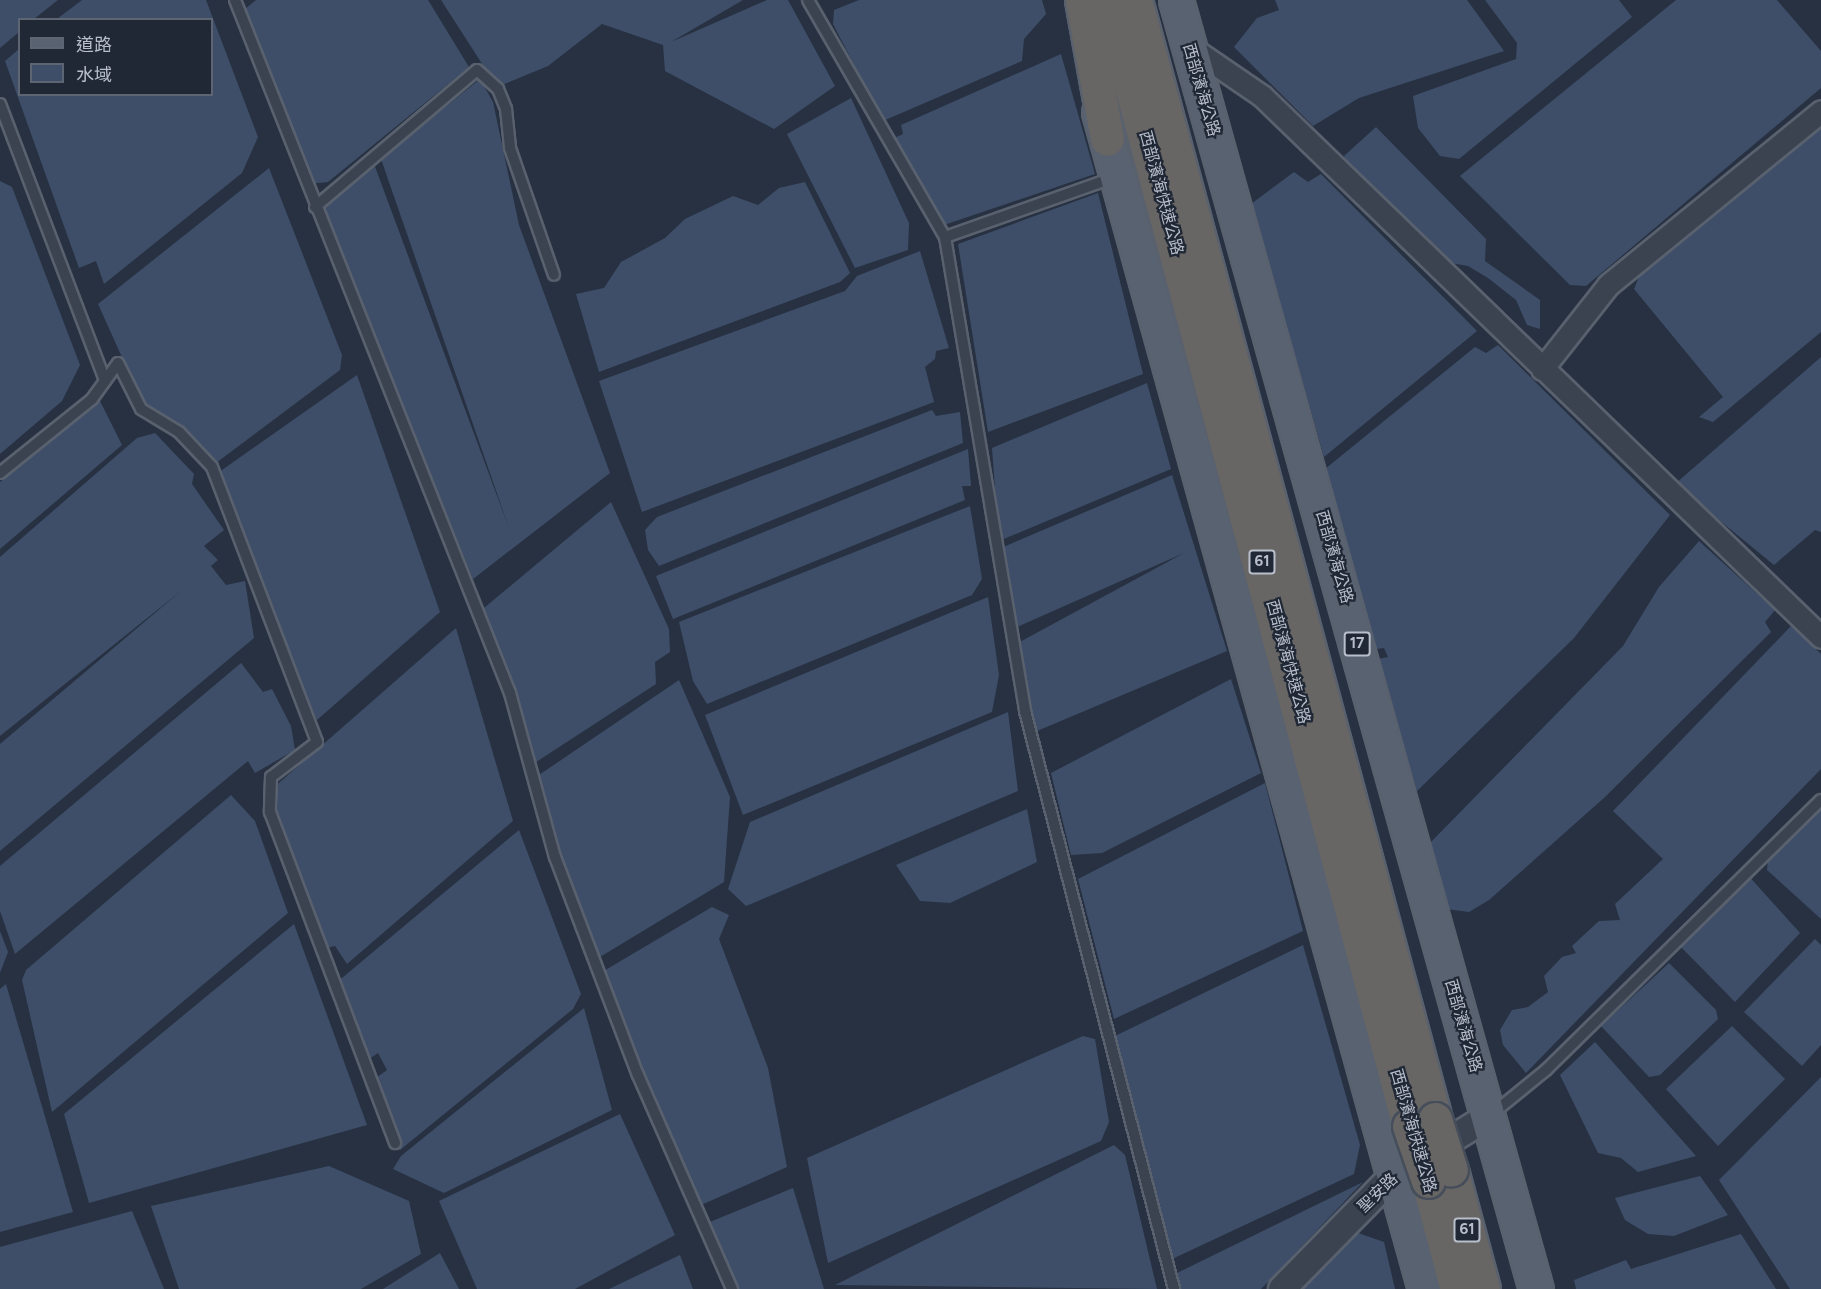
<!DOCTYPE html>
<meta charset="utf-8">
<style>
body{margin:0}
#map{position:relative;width:1821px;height:1289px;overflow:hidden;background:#273141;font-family:Figtree,"Noto Sans TC",sans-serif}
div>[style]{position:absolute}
.water>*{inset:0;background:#3e4e69}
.roads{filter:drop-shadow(2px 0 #59616e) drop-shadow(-2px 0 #59616e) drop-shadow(0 2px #59616e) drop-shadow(0 -2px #59616e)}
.service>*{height:10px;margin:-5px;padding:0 5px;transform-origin:5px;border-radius:5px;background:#3b4351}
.minor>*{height:21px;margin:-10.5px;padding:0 10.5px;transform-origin:10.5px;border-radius:10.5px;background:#3b4351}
.tertiary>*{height:26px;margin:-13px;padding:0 13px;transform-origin:13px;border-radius:13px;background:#3b4351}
.primary>*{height:33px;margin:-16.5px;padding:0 16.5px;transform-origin:16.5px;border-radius:16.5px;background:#596270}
.trunk>*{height:33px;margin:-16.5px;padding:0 16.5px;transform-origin:16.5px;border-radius:16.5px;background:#686664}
.bridges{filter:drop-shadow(2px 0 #464e5b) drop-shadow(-2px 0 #464e5b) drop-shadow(0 2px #464e5b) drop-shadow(0 -2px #464e5b)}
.trunk-bridge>*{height:33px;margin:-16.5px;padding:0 16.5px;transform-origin:16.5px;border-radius:16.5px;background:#686664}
span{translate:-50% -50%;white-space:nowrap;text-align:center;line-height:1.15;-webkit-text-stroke:4.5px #202836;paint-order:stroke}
.shield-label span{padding:2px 4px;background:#202836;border:2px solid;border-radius:4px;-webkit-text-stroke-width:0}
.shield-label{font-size:15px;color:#b8bfcb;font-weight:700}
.street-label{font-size:16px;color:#b8bfcb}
.legend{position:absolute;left:18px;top:18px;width:195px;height:78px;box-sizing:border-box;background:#202836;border:2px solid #5d6472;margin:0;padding:8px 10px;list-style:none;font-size:18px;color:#b8bfcb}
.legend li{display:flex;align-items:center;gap:12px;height:30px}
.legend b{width:30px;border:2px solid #5d6472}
</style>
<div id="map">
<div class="water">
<div style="clip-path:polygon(0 0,58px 0,34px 19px,20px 20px,19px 32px,0 48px)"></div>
<div style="clip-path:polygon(82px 0,206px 0,258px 137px,242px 173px,104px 284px,96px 261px,79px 268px,5px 61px,19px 49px,20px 94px,212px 94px,212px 20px,57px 19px)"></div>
<div style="clip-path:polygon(256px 0,428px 0,469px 67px,328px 182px,307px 184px,235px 17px)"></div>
<div style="clip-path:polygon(441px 0,743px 0,671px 42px,767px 0,788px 0,835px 86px,774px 129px,665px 71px,663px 45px,602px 24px,548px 66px,497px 87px)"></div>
<div style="clip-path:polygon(859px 0,1042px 0,1046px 14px,1024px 39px,1022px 61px,883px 121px,833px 24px,834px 10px)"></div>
<div style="clip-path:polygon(1275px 0,1467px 0,1504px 51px,1359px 98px,1313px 126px,1234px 47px,1257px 18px,1279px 10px)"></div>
<div style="clip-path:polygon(1485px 0,1619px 0,1632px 17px,1459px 159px,1440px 156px,1418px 128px,1413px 96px,1516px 59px,1517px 43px)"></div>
<div style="clip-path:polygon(1676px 0,1777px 0,1821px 51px,1821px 88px,1586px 286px,1570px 285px,1460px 176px)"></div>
<div style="clip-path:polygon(1061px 54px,1095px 174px,938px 227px,892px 139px,903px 134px,901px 125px)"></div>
<div style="clip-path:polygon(480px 79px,493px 102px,519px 225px,610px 473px,473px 579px,321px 205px,374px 164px,509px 528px,381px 159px)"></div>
<div style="clip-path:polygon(851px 98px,909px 223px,908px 250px,855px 268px,787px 134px)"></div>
<div style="clip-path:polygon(1376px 127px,1486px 239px,1485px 261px,1540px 300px,1540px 329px,1527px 325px,1516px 300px,1488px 278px,1468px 266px,1445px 262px,1349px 169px,1344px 156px)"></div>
<div style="clip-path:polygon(1821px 127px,1821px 332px,1713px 422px,1699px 417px,1723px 397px,1634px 289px,1640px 274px)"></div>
<div style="clip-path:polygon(269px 168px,342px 355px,340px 370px,216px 463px,144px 406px,98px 304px)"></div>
<div style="clip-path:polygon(1294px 172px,1308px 182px,1321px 174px,1477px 331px,1324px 457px,1251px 204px)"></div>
<div style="clip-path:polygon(0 181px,12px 187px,80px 365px,62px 401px,0 454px)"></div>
<div style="clip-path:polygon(805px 182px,850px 273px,840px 282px,599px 372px,576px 294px,604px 288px,621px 262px,665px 238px,685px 219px,733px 196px,758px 205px,779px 188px)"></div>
<div style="clip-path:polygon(1098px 193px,1143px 374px,988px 432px,958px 244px)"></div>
<div style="clip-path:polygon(920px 251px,949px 348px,936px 351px,935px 359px,925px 367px,934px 402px,642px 512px,599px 381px,845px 291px,857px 276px)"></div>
<div style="clip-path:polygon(1498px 345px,1670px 515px,1574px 638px,1417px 791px,1378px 659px,1388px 657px,1384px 648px,1376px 649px,1325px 469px,1475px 347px,1486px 353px)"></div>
<div style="clip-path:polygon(1821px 357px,1821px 532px,1815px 530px,1774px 565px,1675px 484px)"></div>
<div style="clip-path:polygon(357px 375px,440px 612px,317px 720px,216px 492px,222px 470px)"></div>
<div style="clip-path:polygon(1147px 383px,1171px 469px,999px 541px,992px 448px)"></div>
<div style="clip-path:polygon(98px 397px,122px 445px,0 549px,0 482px)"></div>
<div style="clip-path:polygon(932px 410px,936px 416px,960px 412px,963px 443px,659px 566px,648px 550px,645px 530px,657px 517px)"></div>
<div style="clip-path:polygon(155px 433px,194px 474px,192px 484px,224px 530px,204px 546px,218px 560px,211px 566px,226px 585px,245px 581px,254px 638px,0 851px,0 744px,181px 591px,0 736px,0 557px,137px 438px)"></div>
<div style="clip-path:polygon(968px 449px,971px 486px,962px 486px,965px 500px,673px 619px,656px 576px)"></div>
<div style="clip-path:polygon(1172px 475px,1227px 651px,1037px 731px,1016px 644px,1184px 553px,1017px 627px,1011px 623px,1001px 548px)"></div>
<div style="clip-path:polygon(611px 502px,669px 629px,670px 652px,655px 662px,656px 684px,530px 766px,478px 613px)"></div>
<div style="clip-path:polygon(970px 506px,982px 579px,972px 595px,707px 704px,693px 681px,679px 622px)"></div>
<div style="clip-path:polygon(1699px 541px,1775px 610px,1765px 622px,1771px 632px,1605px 797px,1489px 900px,1469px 912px,1446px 909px,1429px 844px,1623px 646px,1659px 587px)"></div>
<div style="clip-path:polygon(988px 597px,999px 675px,992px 712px,743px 815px,705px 715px)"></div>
<div style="clip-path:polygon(1791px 626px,1821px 654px,1821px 769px,1526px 1073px,1503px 1045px,1500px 1030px,1512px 1010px,1528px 1007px,1548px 992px,1544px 976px,1562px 957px,1576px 953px,1572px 946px,1599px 921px,1620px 920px,1615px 904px,1663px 859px,1613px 811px)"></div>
<div style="clip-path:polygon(456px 628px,513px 821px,347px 964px,335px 946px,322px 949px,266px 809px,272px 789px)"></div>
<div style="clip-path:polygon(241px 663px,263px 692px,272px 689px,291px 726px,295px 750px,255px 773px,248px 761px,15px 954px,0 911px,0 866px)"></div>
<div style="clip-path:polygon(1231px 679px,1261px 773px,1102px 853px,1071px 855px,1051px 773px)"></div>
<div style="clip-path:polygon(679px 680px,730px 797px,724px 882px,595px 960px,536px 777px)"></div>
<div style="clip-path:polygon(1008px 712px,1018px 791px,746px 906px,728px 889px,750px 822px)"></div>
<div style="clip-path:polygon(1265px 783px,1303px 931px,1114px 1019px,1078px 879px)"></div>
<div style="clip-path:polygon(231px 795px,255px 821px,288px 913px,52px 1112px,22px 980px,26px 970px)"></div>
<div style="clip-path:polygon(1821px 808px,1821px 919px,1767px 870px,1768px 859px)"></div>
<div style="clip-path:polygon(1027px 809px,1037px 862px,950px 903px,920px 901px,896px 865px)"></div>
<div style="clip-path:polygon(519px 830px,581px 994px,573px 1009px,400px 1150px,365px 1086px,387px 1070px,378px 1053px,362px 1064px,330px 988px)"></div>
<div style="clip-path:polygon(1746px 873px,1800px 933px,1735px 1002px,1676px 942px)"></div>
<div style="clip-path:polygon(712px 907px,729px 915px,719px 939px,768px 1068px,787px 1167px,692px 1209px,602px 972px)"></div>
<div style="clip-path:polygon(294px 924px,367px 1125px,89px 1203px,64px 1114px)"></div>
<div style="clip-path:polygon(0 931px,8px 952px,0 973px)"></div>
<div style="clip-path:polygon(1815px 939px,1821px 945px,1821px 1045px,1802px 1066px,1744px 1012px)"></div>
<div style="clip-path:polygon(1303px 945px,1360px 1145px,1354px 1174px,1170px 1260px,1115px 1036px)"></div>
<div style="clip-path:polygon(1669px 963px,1716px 1010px,1718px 1019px,1660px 1075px,1649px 1077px,1601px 1026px)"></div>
<div style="clip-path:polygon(6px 984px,73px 1212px,0 1232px,0 989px)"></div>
<div style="clip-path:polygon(584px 1008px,612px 1110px,444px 1193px,393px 1169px,401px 1156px)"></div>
<div style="clip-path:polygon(1732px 1026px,1785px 1079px,1718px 1146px,1666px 1089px)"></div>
<div style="clip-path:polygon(1083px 1036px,1095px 1039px,1109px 1122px,1101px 1141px,828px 1263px,807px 1158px)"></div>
<div style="clip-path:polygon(1595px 1042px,1696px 1156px,1638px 1172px,1621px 1158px,1598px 1153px,1560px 1075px)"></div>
<div style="clip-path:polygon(1821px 1077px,1821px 1289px,1790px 1289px,1719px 1180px)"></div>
<div style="clip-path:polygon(620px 1114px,675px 1235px,575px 1289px,477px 1289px,439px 1201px)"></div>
<div style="clip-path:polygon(1114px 1145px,1125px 1155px,1157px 1289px,835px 1285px)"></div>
<div style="clip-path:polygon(329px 1166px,409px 1201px,421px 1254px,361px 1289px,179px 1289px,151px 1206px)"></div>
<div style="clip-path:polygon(1700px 1176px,1728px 1215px,1674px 1236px,1648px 1234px,1625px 1220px,1615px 1198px)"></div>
<div style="clip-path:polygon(1363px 1182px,1261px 1289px,1177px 1289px,1173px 1275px)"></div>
<div style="clip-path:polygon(793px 1188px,824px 1289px,732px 1289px,705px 1224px)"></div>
<div style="clip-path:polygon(132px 1211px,164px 1289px,0 1289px,0 1247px)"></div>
<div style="clip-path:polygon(1358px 1233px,1384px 1242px,1395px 1289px,1302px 1289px)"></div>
<div style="clip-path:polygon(1741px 1234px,1776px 1289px,1576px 1289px,1574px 1280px,1626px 1260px,1631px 1269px)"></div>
<div style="clip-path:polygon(440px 1253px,459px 1289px,383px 1289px)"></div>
<div style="clip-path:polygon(680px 1255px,693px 1289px,609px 1289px)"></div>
</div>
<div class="roads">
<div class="service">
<div style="left:235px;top:0;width:746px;rotate:68.36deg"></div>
<div style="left:510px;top:693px;width:170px;rotate:74.7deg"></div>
<div style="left:555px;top:857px;width:233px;rotate:69.2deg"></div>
<div style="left:638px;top:1075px;width:234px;rotate:66.3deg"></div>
<div style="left:808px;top:0;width:274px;rotate:60deg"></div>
<div style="left:945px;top:237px;width:481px;rotate:80.4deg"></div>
<div style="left:1025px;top:711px;width:597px;rotate:75.54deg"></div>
<div style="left:0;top:104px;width:295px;rotate:69.2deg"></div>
<div style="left:315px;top:207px;width:212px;rotate:-40.2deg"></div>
<div style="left:477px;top:70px;width:28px;rotate:42deg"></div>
<div style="left:498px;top:89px;width:22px;rotate:68deg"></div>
<div style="left:506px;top:109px;width:39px;rotate:84deg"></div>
<div style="left:510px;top:148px;width:134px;rotate:70.9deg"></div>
<div style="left:945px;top:237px;width:180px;rotate:-19.4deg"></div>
<div style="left:0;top:473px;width:118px;rotate:-38.8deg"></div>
<div style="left:92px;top:399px;width:44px;rotate:-54.2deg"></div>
<div style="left:118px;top:363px;width:51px;rotate:63.4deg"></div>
<div style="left:141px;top:409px;width:44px;rotate:31.2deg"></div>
<div style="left:179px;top:432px;width:48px;rotate:46.7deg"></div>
<div style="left:212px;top:467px;width:294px;rotate:69.1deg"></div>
<div style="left:317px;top:742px;width:58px;rotate:142.7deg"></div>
<div style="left:271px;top:777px;width:35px;rotate:92deg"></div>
<div style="left:270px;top:812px;width:354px;rotate:69.3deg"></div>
<div style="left:1492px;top:1114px;width:70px;rotate:-39.2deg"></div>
<div style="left:1546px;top:1070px;width:385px;rotate:-44.5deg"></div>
</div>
<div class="minor">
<div style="left:1189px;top:46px;width:88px;rotate:34.4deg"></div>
<div style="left:1262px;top:96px;width:778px;rotate:44.06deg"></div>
<div style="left:1542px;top:369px;width:107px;rotate:-51.8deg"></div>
<div style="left:1608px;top:285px;width:275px;rotate:-39.2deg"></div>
</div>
<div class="tertiary">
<div style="left:1282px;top:1289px;width:160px;rotate:-45.5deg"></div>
<div style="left:1394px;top:1175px;width:112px;rotate:-31.8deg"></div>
</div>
<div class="primary">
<div style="left:1176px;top:0;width:1338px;rotate:74.4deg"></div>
<div style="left:1099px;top:112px;width:1221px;rotate:74.52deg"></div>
</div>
<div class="trunk">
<div style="left:1082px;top:0;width:141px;rotate:79.8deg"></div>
<div style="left:1108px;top:0;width:1166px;rotate:75.03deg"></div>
<div style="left:1135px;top:0;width:1159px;rotate:74.99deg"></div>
<div style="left:1451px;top:1170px;width:123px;rotate:74.9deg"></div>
<div style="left:1428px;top:1181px;width:112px;rotate:75deg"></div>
</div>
</div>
<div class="bridges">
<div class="trunk-bridge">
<div style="left:1435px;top:1119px;width:53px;rotate:72.6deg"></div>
<div style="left:1409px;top:1126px;width:58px;rotate:70.9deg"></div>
</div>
</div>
<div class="shield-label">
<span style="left:1262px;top:562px">61</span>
<span style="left:1357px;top:644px">17</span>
<span style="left:1467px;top:1230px">61</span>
</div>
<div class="street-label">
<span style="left:1201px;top:90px;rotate:74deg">西部濱海公路</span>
<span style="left:1161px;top:193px;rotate:75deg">西部濱海快速公路</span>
<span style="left:1334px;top:557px;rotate:74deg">西部濱海公路</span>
<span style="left:1288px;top:662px;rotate:75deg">西部濱海快速公路</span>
<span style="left:1463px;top:1026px;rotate:74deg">西部濱海公路</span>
<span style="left:1413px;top:1131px;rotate:74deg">西部濱海快速公路</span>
<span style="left:1378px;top:1193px;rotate:-44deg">聖安路</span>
</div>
<ul class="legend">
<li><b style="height:8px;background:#596270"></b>道路</li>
<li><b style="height:16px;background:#3e4e69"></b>水域</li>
</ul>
</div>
